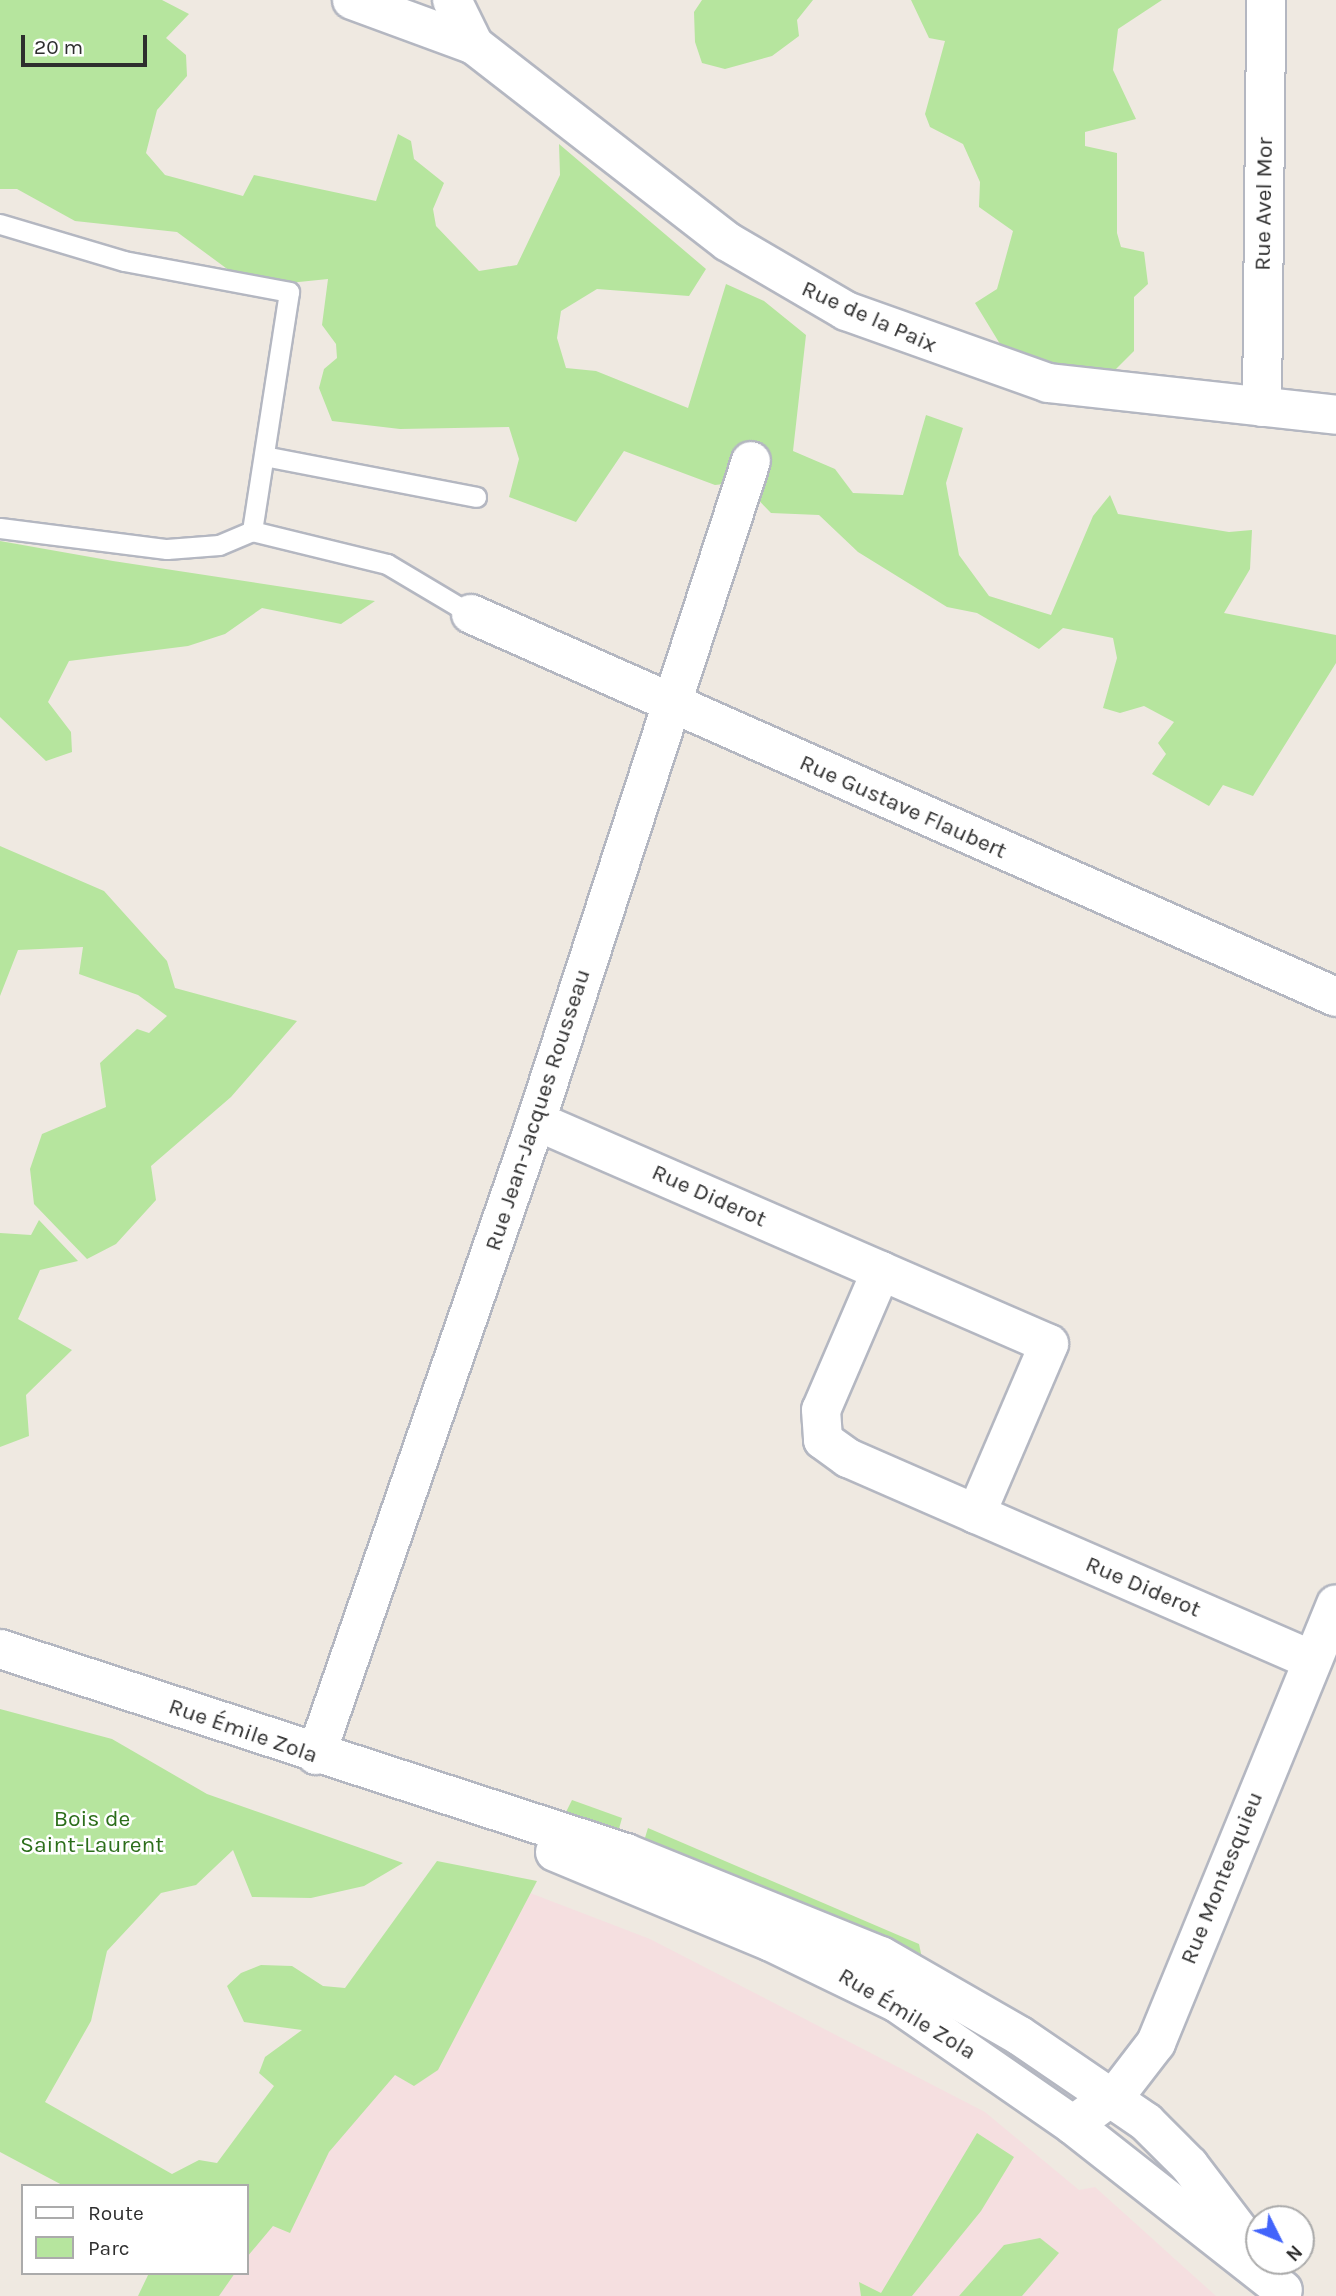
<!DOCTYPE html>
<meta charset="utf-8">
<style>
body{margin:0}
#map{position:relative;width:1336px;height:2296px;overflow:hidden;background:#efe9e1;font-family:Karla,sans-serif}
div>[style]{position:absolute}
.medical>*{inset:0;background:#f5dfe0}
.green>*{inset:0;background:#b6e59e}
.roads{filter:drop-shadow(2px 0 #b4b7c1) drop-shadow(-2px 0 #b4b7c1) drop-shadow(0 2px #b4b7c1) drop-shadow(0 -2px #b4b7c1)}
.service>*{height:19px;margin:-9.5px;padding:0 9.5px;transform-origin:9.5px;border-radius:9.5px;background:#fff}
.minor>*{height:38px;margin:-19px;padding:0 19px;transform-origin:19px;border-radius:19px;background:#fff}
.tertiary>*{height:38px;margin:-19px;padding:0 19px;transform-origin:19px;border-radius:19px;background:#fff}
span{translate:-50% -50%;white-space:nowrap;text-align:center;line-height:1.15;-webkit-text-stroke:5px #fff;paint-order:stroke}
.street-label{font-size:23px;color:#2e2e2e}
.park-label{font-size:23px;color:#2c6e1b}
.legend{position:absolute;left:21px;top:2184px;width:228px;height:91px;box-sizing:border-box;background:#fff;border:2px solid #ababab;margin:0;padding:9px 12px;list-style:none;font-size:21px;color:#2e2e2e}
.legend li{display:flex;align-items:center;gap:14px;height:35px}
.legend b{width:35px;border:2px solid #ababab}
.north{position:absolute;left:1245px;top:2205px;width:70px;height:70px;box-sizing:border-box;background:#fff;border:2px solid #ababab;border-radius:50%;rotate:133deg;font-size:19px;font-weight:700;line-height:28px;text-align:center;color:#2e2e2e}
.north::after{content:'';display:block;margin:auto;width:24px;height:32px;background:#4264fb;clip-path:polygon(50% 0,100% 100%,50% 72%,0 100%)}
.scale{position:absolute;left:21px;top:35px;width:126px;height:32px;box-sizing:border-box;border:4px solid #2e2e2e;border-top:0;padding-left:9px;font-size:21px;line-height:24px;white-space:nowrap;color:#2e2e2e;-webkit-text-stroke:5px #fff;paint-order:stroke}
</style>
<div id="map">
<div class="medical">
<div style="clip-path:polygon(481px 1874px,650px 1939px,985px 2112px,1079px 2190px,1095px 2187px,1216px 2296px,160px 2296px,177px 2273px,247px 2273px,247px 2186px)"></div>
</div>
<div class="green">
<div style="clip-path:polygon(0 0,162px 0,189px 14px,166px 38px,186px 55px,187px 76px,157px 110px,146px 153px,165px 175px,243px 196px,254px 175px,376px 201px,398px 134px,411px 141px,414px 159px,444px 183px,433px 209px,436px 226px,479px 271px,517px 265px,560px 175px,559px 144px,706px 269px,689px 296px,597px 289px,561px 311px,557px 338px,566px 368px,596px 371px,688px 408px,726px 284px,764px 301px,806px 335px,793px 451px,835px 469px,853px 493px,903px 495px,926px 415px,963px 428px,946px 483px,959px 555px,989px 596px,1051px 615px,1093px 516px,1110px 495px,1118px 514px,1229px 532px,1252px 530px,1250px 569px,1224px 613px,1336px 635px,1336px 663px,1253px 796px,1223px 785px,1209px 806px,1152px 774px,1166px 754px,1158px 743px,1174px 722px,1144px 706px,1120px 713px,1103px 708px,1117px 658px,1113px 638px,1063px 628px,1039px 649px,977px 613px,947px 607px,858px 552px,819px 515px,771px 513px,741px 482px,715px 485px,624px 451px,576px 522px,509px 497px,519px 459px,509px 427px,400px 429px,332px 421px,319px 388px,324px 369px,337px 358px,336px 344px,322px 325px,328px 279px,279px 284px,230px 271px,177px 232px,75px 221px,17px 189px,0 189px)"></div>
<div style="clip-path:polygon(702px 0,813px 0,797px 20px,799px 36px,772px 56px,725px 69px,702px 63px,695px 42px,694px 12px)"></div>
<div style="clip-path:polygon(911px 0,1162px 0,1118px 29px,1113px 70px,1136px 119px,1085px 132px,1085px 146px,1117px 153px,1117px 233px,1121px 247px,1144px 252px,1148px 284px,1134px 297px,1134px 351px,1106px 379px,1053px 370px,1000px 344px,975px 303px,997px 289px,1013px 231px,979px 207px,980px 182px,963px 144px,930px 127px,925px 114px,945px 41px,929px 38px)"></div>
<div style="clip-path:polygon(0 541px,113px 561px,375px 601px,341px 624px,262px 608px,225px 634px,188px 646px,69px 661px,48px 702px,71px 732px,72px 752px,46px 761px,0 717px)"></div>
<div style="clip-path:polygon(0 846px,104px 891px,167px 961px,175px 988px,297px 1021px,231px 1097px,151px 1166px,156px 1200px,116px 1244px,87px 1259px,34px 1204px,30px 1169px,42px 1134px,106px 1107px,100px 1063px,137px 1029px,149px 1033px,167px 1016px,138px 995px,79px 974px,83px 947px,18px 950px,0 996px)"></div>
<div style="clip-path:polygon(39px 1220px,78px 1261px,40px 1270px,18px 1319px,72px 1350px,26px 1395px,29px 1436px,0 1447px,0 1233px,31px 1235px)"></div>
<div style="clip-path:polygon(0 1709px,112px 1739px,207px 1794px,403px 1863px,364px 1886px,311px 1898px,252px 1897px,233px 1850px,196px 1885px,161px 1893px,107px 1951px,91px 2021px,45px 2102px,172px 2174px,199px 2160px,217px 2163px,274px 2086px,259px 2073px,265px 2057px,302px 2030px,244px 2022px,227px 1986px,241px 1973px,261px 1965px,292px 1966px,323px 1986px,345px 1988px,437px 1861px,537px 1881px,438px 2070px,414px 2086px,395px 2075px,329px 2152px,290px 2233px,273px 2226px,247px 2257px,247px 2186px,64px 2186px,0 2152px)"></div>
<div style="clip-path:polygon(572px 1800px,622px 1818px,617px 1836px,563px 1818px)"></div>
<div style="clip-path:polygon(648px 1828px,919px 1944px,923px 1963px,644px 1841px)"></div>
<div style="clip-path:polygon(977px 2133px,1014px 2157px,981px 2211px,912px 2296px,861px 2296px,859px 2282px,881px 2293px)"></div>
<div style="clip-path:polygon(1040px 2238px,1059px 2253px,1022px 2296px,959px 2296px,1004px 2245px)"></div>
<div style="clip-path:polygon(149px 2273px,235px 2273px,219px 2296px,138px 2296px)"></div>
</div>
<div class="roads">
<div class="service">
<div style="left:0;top:224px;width:129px;rotate:16.6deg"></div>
<div style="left:124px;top:261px;width:168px;rotate:10.6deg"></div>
<div style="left:289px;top:292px;width:242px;rotate:98.8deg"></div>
<div style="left:252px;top:531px;width:139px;rotate:13.7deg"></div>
<div style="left:387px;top:564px;width:98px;rotate:30.8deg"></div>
<div style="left:264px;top:456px;width:216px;rotate:10.9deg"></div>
<div style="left:0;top:528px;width:168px;rotate:7.2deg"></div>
<div style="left:167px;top:549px;width:52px;rotate:-4.4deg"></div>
<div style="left:219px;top:545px;width:36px;rotate:-23deg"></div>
</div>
<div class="minor">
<div style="left:352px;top:0;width:130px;rotate:20.2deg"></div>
<div style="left:474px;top:45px;width:321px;rotate:37.8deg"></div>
<div style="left:728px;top:242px;width:137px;rotate:30.3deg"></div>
<div style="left:846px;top:311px;width:214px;rotate:19.6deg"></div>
<div style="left:1048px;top:383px;width:290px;rotate:6.3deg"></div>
<div style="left:452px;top:0;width:50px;rotate:63.9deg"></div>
<div style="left:1262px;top:407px;width:407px;rotate:-89.4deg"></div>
<div style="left:471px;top:614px;width:946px;rotate:23.88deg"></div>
<div style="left:536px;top:1121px;width:376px;rotate:23.5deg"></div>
<div style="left:881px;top:1271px;width:151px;rotate:113.3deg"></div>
<div style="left:821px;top:1410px;width:30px;rotate:86deg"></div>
<div style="left:823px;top:1440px;width:31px;rotate:36deg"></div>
<div style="left:848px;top:1458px;width:140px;rotate:23.6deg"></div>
<div style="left:881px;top:1271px;width:183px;rotate:23.5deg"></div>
<div style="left:1049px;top:1344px;width:185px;rotate:113.2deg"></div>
<div style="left:976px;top:1514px;width:364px;rotate:23.5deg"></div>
<div style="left:316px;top:1755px;width:671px;rotate:-70.86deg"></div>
<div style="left:536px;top:1121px;width:694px;rotate:-71.96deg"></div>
<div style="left:1073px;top:2125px;width:57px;rotate:-36.5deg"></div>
<div style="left:1119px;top:2091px;width:61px;rotate:-52.4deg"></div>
<div style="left:1156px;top:2043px;width:474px;rotate:-67.7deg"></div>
</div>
<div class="tertiary">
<div style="left:0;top:1649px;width:658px;rotate:18.05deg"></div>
<div style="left:626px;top:1853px;width:275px;rotate:22deg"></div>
<div style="left:881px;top:1956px;width:160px;rotate:29.9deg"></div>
<div style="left:1020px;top:2036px;width:153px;rotate:34.3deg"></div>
<div style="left:1146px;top:2122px;width:61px;rotate:45deg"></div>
<div style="left:1189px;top:2165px;width:116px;rotate:52.7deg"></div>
<div style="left:555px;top:1852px;width:234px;rotate:22.6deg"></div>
<div style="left:771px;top:1942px;width:140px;rotate:25.8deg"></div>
<div style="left:897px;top:2003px;width:214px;rotate:34.7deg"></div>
<div style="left:1073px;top:2125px;width:267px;rotate:38.2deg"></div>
</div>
</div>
<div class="street-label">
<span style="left:1264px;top:204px;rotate:-89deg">Rue Avel Mor</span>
<span style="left:869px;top:317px;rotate:24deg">Rue de la Paix</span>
<span style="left:903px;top:807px;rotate:24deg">Rue Gustave Flaubert</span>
<span style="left:538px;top:1110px;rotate:-72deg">Rue Jean-Jacques Rousseau</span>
<span style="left:709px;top:1196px;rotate:24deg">Rue Diderot</span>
<span style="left:1143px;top:1587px;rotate:23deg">Rue Diderot</span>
<span style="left:243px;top:1731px;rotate:19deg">Rue Émile Zola</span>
<span style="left:1222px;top:1878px;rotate:-68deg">Rue Montesquieu</span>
<span style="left:907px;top:2014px;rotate:31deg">Rue Émile Zola</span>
</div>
<div class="park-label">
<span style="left:92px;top:1832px">Bois de<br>Saint-Laurent</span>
</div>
<ul class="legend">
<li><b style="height:9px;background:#fff"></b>Route</li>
<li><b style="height:19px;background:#b6e59e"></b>Parc</li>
</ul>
<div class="north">N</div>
<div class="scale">20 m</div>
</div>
